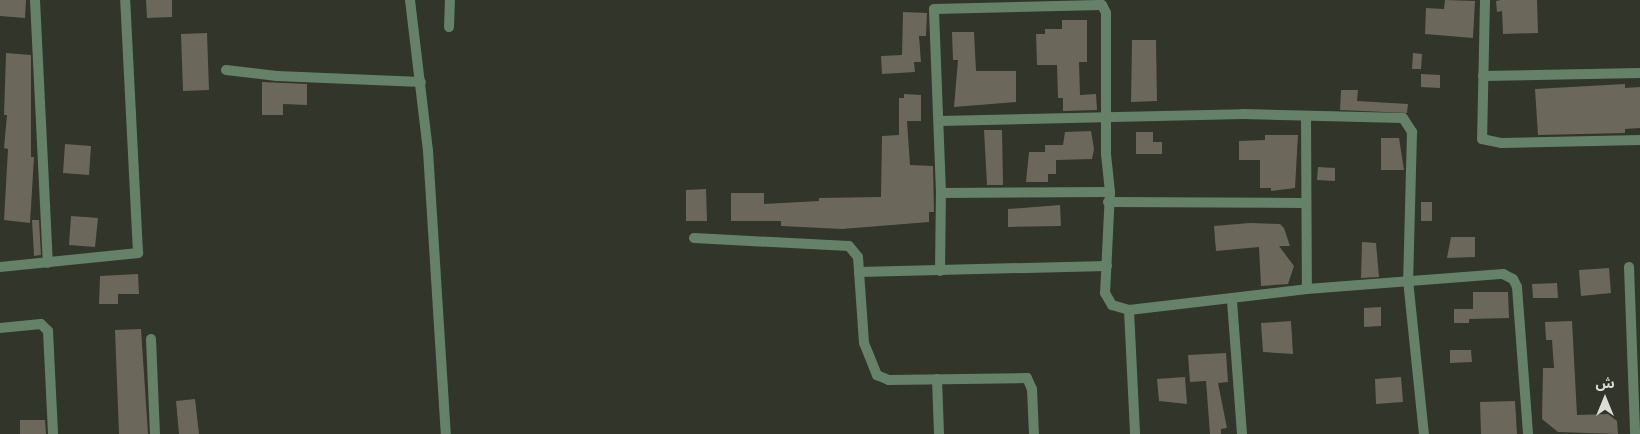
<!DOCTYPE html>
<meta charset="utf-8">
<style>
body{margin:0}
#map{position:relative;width:1640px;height:434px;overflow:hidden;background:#32352a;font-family:Georgia,"Noto Sans Arabic",serif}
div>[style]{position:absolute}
.building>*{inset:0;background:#6b675b}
.street>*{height:10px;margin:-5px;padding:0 5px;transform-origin:5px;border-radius:5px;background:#658269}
span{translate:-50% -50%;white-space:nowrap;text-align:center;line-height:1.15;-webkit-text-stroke:4px #32352a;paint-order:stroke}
.north{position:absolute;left:1580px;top:374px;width:50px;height:50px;-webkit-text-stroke:4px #32352a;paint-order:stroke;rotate:0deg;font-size:14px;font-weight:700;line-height:20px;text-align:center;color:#dbddd6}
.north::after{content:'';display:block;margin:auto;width:18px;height:22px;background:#dbddd6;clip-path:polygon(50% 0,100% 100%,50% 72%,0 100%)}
</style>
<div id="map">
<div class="building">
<div style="clip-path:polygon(0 0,26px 0,25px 18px,0 16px)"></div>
<div style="clip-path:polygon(146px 0,172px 0,172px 17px,147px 18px)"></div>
<div style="clip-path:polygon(1445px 0,1475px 1px,1473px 38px,1425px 34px,1426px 8px,1444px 9px)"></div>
<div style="clip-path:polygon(1501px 0,1537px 0,1538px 33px,1503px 34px,1502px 11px,1497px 12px,1496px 1px)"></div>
<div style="clip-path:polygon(903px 12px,927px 13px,926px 36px,919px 36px,921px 62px,914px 62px,915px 72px,882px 74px,881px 56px,902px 55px)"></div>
<div style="clip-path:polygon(1062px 20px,1087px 20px,1087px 62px,1079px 62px,1080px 95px,1096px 94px,1097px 110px,1063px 111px,1063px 98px,1058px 98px,1057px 65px,1037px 65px,1036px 34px,1045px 34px,1045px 29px,1062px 29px)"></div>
<div style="clip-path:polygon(952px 32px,974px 32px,976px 71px,1016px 71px,1016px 102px,954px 107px,958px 60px,953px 60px)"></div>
<div style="clip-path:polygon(207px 33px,209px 90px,183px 91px,181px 34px)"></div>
<div style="clip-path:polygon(1132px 40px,1156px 40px,1157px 101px,1131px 102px)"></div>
<div style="clip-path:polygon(6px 53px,31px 55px,31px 157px,34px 157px,30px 223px,4px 220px,8px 149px,4px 148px,7px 115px,4px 115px)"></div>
<div style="clip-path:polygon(1413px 53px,1422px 54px,1421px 69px,1412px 69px)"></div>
<div style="clip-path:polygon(1421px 74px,1440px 75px,1440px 88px,1421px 87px)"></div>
<div style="clip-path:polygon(262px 82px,307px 84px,307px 105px,283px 104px,283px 115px,262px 115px)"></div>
<div style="clip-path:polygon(1625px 84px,1625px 88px,1640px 87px,1640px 128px,1625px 129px,1625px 133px,1538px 135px,1535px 89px)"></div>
<div style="clip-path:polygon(1341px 90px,1358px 90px,1357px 101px,1408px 104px,1407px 113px,1340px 110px)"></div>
<div style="clip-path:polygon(904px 94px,921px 95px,921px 121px,907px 121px,910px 165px,933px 166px,934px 212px,929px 212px,929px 222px,842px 229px,781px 226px,781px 221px,731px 221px,731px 193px,764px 193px,764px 204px,819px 201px,819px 198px,881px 197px,882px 136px,899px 135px,899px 98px,904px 98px)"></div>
<div style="clip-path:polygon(984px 130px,1002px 130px,1003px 185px,987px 185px)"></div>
<div style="clip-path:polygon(1091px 131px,1094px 149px,1092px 159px,1056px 160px,1056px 174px,1048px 174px,1048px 182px,1026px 182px,1029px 152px,1045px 152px,1045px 145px,1063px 145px,1065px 132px)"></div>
<div style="clip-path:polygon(1136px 132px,1153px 132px,1153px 142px,1162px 142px,1162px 154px,1136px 154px)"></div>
<div style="clip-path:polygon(1265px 135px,1298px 135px,1295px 188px,1271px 191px,1271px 188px,1260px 188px,1260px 160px,1239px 160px,1239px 141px,1265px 140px)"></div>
<div style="clip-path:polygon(1381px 138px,1399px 138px,1404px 170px,1381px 170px)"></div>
<div style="clip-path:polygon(65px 144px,91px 146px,89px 175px,63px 173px)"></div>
<div style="clip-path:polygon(1318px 167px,1335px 168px,1335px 181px,1317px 180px)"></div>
<div style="clip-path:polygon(706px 189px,707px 221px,686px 221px,686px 190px)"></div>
<div style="clip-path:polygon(1421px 202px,1432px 202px,1432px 221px,1421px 221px)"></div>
<div style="clip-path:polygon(1060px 205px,1061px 226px,1008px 227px,1008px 209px)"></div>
<div style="clip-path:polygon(71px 216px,98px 218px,95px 247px,69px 245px)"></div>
<div style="clip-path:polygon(32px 220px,39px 220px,41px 255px,34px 256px)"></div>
<div style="clip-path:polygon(1250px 223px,1280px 224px,1284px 228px,1290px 246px,1279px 246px,1294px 266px,1288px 284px,1261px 286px,1259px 247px,1216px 251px,1214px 226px)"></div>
<div style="clip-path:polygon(1451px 237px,1475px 237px,1475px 257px,1447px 258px)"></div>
<div style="clip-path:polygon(1362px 242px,1376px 243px,1379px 277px,1361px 278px)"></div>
<div style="clip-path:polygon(1609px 268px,1611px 293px,1581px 296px,1579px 270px)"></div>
<div style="clip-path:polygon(138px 274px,139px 294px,118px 294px,118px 304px,99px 304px,100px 276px)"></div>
<div style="clip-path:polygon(1557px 283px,1558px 298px,1533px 298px,1532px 284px)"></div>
<div style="clip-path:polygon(1473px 292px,1508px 292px,1509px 318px,1469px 319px,1469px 323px,1454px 323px,1454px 309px,1473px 309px)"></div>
<div style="clip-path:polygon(1381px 307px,1381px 326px,1364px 327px,1364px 308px)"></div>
<div style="clip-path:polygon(1291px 321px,1293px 354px,1263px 352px,1261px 323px)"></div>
<div style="clip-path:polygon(1572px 321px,1577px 415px,1608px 414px,1617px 421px,1618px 434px,1558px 432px,1542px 419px,1543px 368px,1554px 368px,1552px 340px,1546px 340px,1545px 322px)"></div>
<div style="clip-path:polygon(141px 329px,148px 434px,119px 434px,115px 330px)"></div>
<div style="clip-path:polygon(1450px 350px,1471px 350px,1472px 362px,1450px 363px)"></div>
<div style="clip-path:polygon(1226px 353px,1228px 382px,1218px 383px,1227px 428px,1221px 429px,1221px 434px,1210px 434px,1206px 381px,1190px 382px,1188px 355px)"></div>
<div style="clip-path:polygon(1185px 377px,1187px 404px,1159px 401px,1157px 379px)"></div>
<div style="clip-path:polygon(1401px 377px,1403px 402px,1376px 404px,1375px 379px)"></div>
<div style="clip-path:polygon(195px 399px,199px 434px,179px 434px,176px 401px)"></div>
<div style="clip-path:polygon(1515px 401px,1517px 434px,1481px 434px,1480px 402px)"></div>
<div style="clip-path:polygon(20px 420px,45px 420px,46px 434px,20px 434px)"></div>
</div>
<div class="street">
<div style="left:35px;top:0;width:263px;rotate:87.2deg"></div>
<div style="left:410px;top:0;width:152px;rotate:83.2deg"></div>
<div style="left:428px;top:151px;width:284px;rotate:86.4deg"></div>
<div style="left:1485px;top:0;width:139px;rotate:91.2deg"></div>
<div style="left:1482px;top:139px;width:19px;rotate:12deg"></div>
<div style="left:1501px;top:143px;width:139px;rotate:-1.2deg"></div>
<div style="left:449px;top:27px;width:27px;rotate:-88deg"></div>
<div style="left:226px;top:70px;width:51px;rotate:6.7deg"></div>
<div style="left:277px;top:76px;width:144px;rotate:2.4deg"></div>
<div style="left:1483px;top:76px;width:157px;rotate:-1.1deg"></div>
<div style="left:1306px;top:116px;width:173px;rotate:89.7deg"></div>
<div style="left:940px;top:121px;width:303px;rotate:-1.3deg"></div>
<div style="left:1243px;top:114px;width:160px;rotate:1.4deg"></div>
<div style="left:1403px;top:118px;width:17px;rotate:57deg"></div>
<div style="left:1412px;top:132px;width:148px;rotate:91.5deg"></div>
<div style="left:1408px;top:280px;width:155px;rotate:84.1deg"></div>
<div style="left:941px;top:193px;width:169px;rotate:-0.3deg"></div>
<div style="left:1108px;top:202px;width:196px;rotate:0.3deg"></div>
<div style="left:694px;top:238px;width:155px;rotate:3deg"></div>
<div style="left:849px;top:246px;width:14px;rotate:51deg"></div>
<div style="left:858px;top:257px;width:86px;rotate:86deg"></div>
<div style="left:864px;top:343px;width:35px;rotate:68deg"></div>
<div style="left:877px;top:375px;width:13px;rotate:23deg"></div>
<div style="left:889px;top:380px;width:138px;rotate:-0.8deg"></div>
<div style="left:1027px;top:378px;width:12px;rotate:66deg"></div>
<div style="left:1032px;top:389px;width:45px;rotate:87.5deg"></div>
<div style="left:0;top:267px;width:139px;rotate:-5.8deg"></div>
<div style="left:138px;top:253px;width:253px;rotate:-92.9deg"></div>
<div style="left:1629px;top:267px;width:167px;rotate:87.9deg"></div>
<div style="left:940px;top:271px;width:78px;rotate:-89.3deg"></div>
<div style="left:941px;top:193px;width:184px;rotate:-92.2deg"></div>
<div style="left:934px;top:9px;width:168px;rotate:-1.4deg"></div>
<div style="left:1102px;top:5px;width:9px;rotate:63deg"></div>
<div style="left:1106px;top:13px;width:141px;rotate:90deg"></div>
<div style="left:1106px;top:154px;width:38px;rotate:84deg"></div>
<div style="left:1110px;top:192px;width:101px;rotate:92.8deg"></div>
<div style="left:1105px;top:293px;width:14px;rotate:60deg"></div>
<div style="left:1112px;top:305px;width:18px;rotate:16deg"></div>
<div style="left:1129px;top:310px;width:179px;rotate:-6.7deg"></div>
<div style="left:1307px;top:289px;width:197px;rotate:-4.4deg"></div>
<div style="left:1503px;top:274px;width:11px;rotate:27deg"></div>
<div style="left:1513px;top:279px;width:9px;rotate:63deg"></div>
<div style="left:1517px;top:287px;width:147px;rotate:85.7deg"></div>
<div style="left:859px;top:272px;width:248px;rotate:-1.4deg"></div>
<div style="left:1232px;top:301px;width:133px;rotate:85.7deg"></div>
<div style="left:1129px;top:310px;width:124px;rotate:87.2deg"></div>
<div style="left:0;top:328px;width:41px;rotate:-5.6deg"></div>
<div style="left:41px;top:324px;width:10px;rotate:45deg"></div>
<div style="left:48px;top:331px;width:103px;rotate:87.2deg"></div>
<div style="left:151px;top:339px;width:95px;rotate:87.6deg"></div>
<div style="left:937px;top:379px;width:55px;rotate:87.9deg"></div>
</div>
<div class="north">ش</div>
</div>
